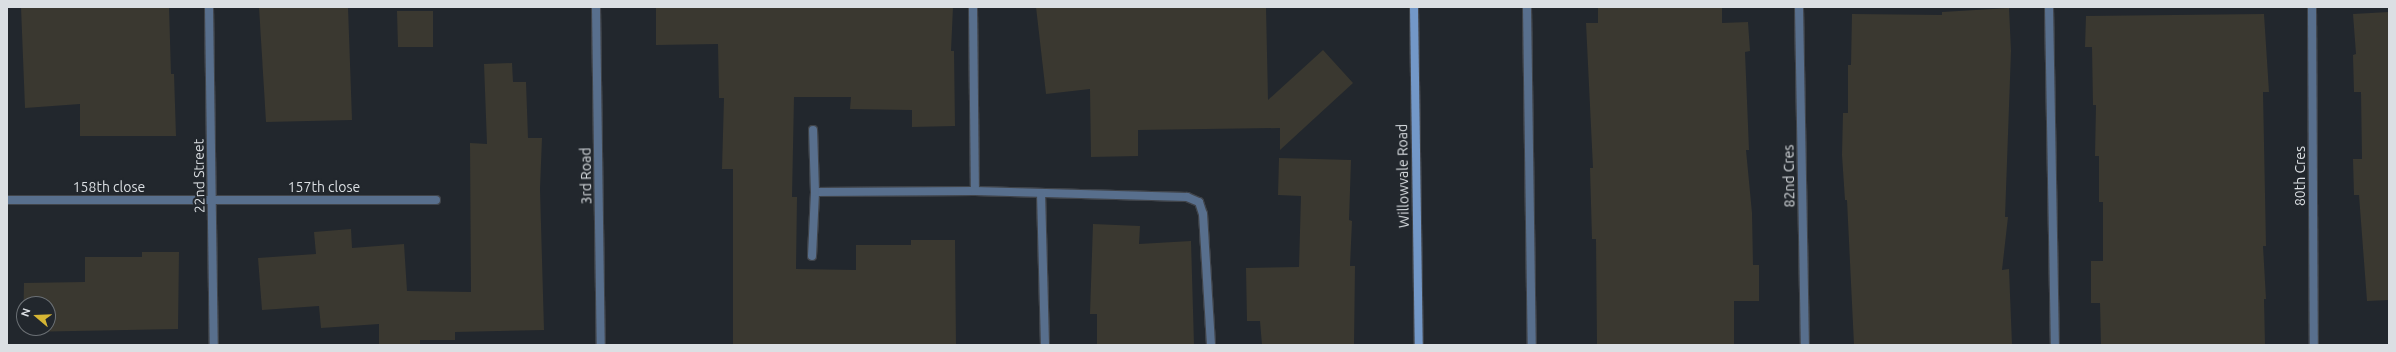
<!DOCTYPE html>
<style>
body{margin:0}
#map{position:relative;width:2396px;height:352px;overflow:hidden;background:#22272d;font-family:Ubuntu,sans-serif}
div>[style]{position:absolute}
.building>*{inset:0;background:#3a3830}
.roads{filter:drop-shadow(1px 0 #40444a) drop-shadow(-1px 0 #40444a) drop-shadow(0 1px #40444a) drop-shadow(0 -1px #40444a)}
.street>*{height:8px;margin:-4px;padding:0 4px;transform-origin:4px;border-radius:4px;background:#586f8d}
.secondary>*{height:8px;margin:-4px;padding:0 4px;transform-origin:4px;border-radius:4px;background:#7398c8}
span{translate:-50% -50%;white-space:nowrap;text-align:center;line-height:1.15;-webkit-text-stroke:4px #22272d;paint-order:stroke}
.street-label{font-size:14px;color:#dbdfe3}
.frame{position:absolute;inset:0;border:8px solid #dbdfe3;pointer-events:none}
.north{position:absolute;left:16px;top:296px;width:40px;height:40px;box-sizing:border-box;background:#22272d;border:1px solid #6c7176;border-radius:50%;rotate:289deg;font-size:11px;font-weight:700;line-height:16px;text-align:center;color:#dbdfe3}
.north::after{content:'';display:block;margin:auto;width:14px;height:18px;background:#d5b534;clip-path:polygon(50% 0,100% 100%,50% 72%,0 100%)}
</style>
<div id="map">
<div class="building">
<div style="clip-path:polygon(21px 7px,169px 7px,171px 74px,174px 74px,176px 136px,80px 136px,80px 104px,25px 108px)"></div>
<div style="clip-path:polygon(259px 7px,348px 7px,352px 120px,266px 122px)"></div>
<div style="clip-path:polygon(656px 7px,953px 7px,951px 51px,954px 51px,955px 126px,912px 127px,912px 110px,850px 109px,851px 97px,794px 97px,792px 197px,797px 197px,796px 269px,856px 270px,856px 245px,911px 245px,911px 240px,955px 240px,956px 345px,733px 345px,733px 169px,722px 169px,724px 98px,719px 98px,718px 44px,656px 45px)"></div>
<div style="clip-path:polygon(1036px 7px,1266px 7px,1268px 100px,1323px 50px,1353px 83px,1280px 150px,1280px 128px,1138px 130px,1138px 156px,1091px 157px,1090px 89px,1046px 94px)"></div>
<div style="clip-path:polygon(1598px 7px,1722px 7px,1722px 23px,1748px 22px,1750px 51px,1745px 52px,1749px 150px,1746px 150px,1752px 213px,1753px 265px,1759px 265px,1759px 301px,1734px 301px,1734px 345px,1597px 345px,1596px 239px,1592px 239px,1590px 168px,1593px 168px,1586px 23px,1598px 23px)"></div>
<div style="clip-path:polygon(2009px 8px,2011px 51px,2005px 217px,2008px 217px,2002px 270px,2009px 269px,2012px 345px,1854px 345px,1847px 200px,1845px 200px,1842px 155px,1843px 113px,1848px 113px,1848px 65px,1851px 65px,1852px 14px,1942px 15px,1942px 12px)"></div>
<div style="clip-path:polygon(397px 11px,433px 11px,433px 47px,398px 47px)"></div>
<div style="clip-path:polygon(2389px 12px,2389px 300px,2367px 301px,2359px 195px,2354px 195px,2353px 159px,2362px 159px,2361px 92px,2354px 92px,2353px 55px,2356px 54px,2353px 14px)"></div>
<div style="clip-path:polygon(2264px 14px,2269px 92px,2263px 92px,2266px 246px,2263px 246px,2266px 299px,2264px 299px,2265px 345px,2101px 345px,2100px 303px,2091px 303px,2091px 261px,2103px 261px,2103px 202px,2099px 202px,2099px 156px,2095px 156px,2096px 105px,2093px 105px,2092px 47px,2085px 47px,2086px 16px)"></div>
<div style="clip-path:polygon(512px 63px,513px 82px,526px 82px,528px 138px,542px 138px,540px 189px,544px 330px,455px 332px,455px 340px,420px 340px,420px 345px,379px 345px,379px 324px,321px 328px,319px 306px,262px 310px,258px 258px,316px 254px,314px 232px,351px 229px,352px 248px,404px 244px,407px 291px,471px 292px,470px 143px,487px 144px,484px 64px)"></div>
<div style="clip-path:polygon(1279px 158px,1351px 160px,1349px 220px,1352px 221px,1350px 266px,1355px 266px,1354px 345px,1262px 345px,1260px 321px,1247px 321px,1246px 268px,1299px 267px,1301px 196px,1278px 195px)"></div>
<div style="clip-path:polygon(1093px 224px,1140px 226px,1139px 244px,1191px 241px,1194px 345px,1097px 345px,1097px 314px,1090px 314px)"></div>
<div style="clip-path:polygon(evenodd,142px 252px,179px 252px,178px 329px,23px 332px,24px 283px,85px 282px,85px 257px,142px 257px,142px 252px,24px 304px,48px 304px,48px 328px,24px 328px,24px 304px)"></div>
</div>
<div class="roads">
<div class="street">
<div style="left:209px;top:7px;width:338px;rotate:89.2deg"></div>
<div style="left:596px;top:7px;width:338px;rotate:89.2deg"></div>
<div style="left:973px;top:7px;width:184px;rotate:89.4deg"></div>
<div style="left:1527px;top:7px;width:338px;rotate:89.2deg"></div>
<div style="left:1799px;top:7px;width:338px;rotate:89deg"></div>
<div style="left:2049px;top:7px;width:338px;rotate:89deg"></div>
<div style="left:2312px;top:7px;width:338px;rotate:89.7deg"></div>
<div style="left:815px;top:192px;width:160px;rotate:-0.4deg"></div>
<div style="left:975px;top:191px;width:212px;rotate:1.6deg"></div>
<div style="left:1187px;top:197px;width:13px;rotate:23deg"></div>
<div style="left:1199px;top:202px;width:13px;rotate:72deg"></div>
<div style="left:1203px;top:214px;width:131px;rotate:86.5deg"></div>
<div style="left:1041px;top:193px;width:152px;rotate:88.5deg"></div>
<div style="left:7px;top:200px;width:429px"></div>
<div style="left:812px;top:256px;width:64px;rotate:-87.3deg"></div>
<div style="left:815px;top:192px;width:62px;rotate:-91.8deg"></div>
</div>
<div class="secondary">
<div style="left:1414px;top:7px;width:338px;rotate:89.2deg"></div>
</div>
</div>
<div class="street-label">
<span style="left:199px;top:176px;rotate:-91deg">22nd Street</span>
<span style="left:586px;top:176px;rotate:-91deg">3rd Road</span>
<span style="left:1403px;top:176px;rotate:-91deg">Willowvale Road</span>
<span style="left:1789px;top:176px;rotate:-91deg">82nd Cres</span>
<span style="left:2300px;top:176px;rotate:-90deg">80th Cres</span>
<span style="left:109px;top:187px">158th close</span>
<span style="left:324px;top:187px">157th close</span>
</div>
<div class="frame"></div>
<div class="north">N</div>
</div>
